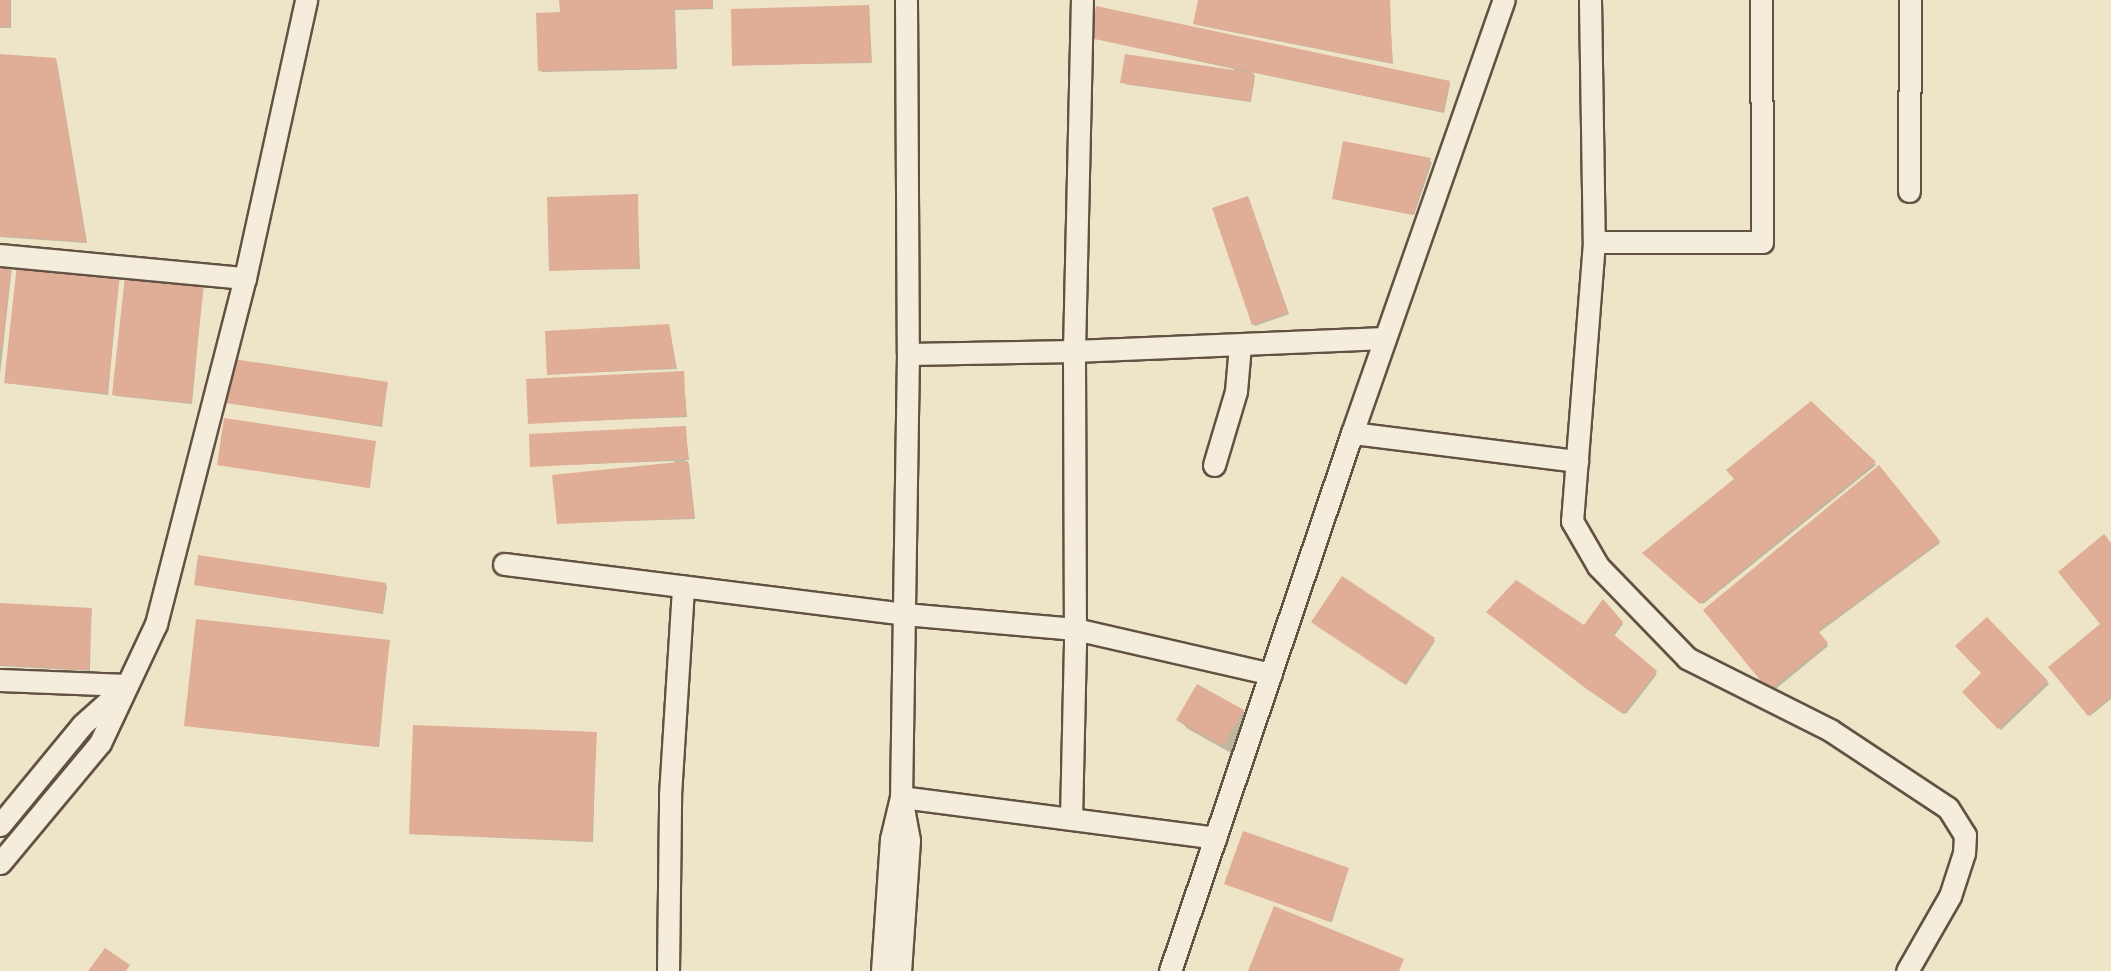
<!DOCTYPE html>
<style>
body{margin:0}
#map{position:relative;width:2111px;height:971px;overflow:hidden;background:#eee4c7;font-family:"Sorts Mill Goudy",serif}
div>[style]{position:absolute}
.shadow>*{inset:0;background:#0003}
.building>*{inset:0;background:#e0ad96}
.roads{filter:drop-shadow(2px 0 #625243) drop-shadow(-2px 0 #625243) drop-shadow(0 2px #625243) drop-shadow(0 -2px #625243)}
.minor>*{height:21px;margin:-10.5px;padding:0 10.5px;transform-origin:10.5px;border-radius:10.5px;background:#f4eddb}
span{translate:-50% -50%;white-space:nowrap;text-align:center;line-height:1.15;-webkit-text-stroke:6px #f4eddb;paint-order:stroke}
</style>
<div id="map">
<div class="shadow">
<div style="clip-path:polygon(0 0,11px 0,11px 28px,0 28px)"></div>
<div style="clip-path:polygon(561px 0,713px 0,713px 9px,675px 10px,677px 69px,541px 72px,561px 14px)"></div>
<div style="clip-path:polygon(1200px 0,1389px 1px,1393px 64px,1197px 25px)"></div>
<div style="clip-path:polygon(869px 6px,872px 63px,734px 65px)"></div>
<div style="clip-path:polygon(1092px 38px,1449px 82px,1450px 84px,1444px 113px,1251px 72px,1255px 76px,1251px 102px,1124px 84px,1234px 72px,1234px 69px)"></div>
<div style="clip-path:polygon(0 56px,57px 62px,87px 243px,0 237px)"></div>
<div style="clip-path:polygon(1345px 144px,1432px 162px,1414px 215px,1334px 198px)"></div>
<div style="clip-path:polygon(637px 196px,640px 269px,551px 270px)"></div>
<div style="clip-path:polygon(1249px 199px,1289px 314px,1255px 326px,1253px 324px)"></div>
<div style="clip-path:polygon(0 264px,12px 267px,0 374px)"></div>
<div style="clip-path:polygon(119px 277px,108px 395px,6px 383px)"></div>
<div style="clip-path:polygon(203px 286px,192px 404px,116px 396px,114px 394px)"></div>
<div style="clip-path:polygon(669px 326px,677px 369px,548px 374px)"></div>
<div style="clip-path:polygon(683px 373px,687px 417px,530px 423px)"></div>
<div style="clip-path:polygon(387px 383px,382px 427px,228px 402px)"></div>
<div style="clip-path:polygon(1811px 403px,1876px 465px,1703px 604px,1645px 553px,1737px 480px)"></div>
<div style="clip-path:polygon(685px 427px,689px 460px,685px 460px,689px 464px,695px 519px,559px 523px,674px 464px,674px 461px,532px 466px)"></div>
<div style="clip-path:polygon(375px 442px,370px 488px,219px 464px)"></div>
<div style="clip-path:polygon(1879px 468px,1940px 543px,1818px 633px,1828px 646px,1772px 692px,1705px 610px)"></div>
<div style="clip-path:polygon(2111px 545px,2111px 699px,2090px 716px,2050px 667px,2103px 625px)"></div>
<div style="clip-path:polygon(195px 585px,386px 585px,387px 586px,383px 614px)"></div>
<div style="clip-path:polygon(1603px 601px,1623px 624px,1614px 636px,1657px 674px,1626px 714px,1587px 689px,1584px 627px)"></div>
<div style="clip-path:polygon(0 605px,91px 610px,90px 671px,0 666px)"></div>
<div style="clip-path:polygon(1987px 619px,2049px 684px,2001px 730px,1965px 692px,1984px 674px)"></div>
<div style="clip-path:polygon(1314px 624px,1434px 639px,1435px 641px,1406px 685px)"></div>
<div style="clip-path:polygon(389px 642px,379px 747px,186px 726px)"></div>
<div style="clip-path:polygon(1243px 711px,1252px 720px,1233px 754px,1188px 729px,1179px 720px)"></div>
<div style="clip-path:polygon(596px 733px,593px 842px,410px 834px)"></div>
<div style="clip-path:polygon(1348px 870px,1332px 922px,1226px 884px)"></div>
</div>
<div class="building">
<div style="clip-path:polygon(0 0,10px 0,10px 27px,0 27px)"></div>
<div style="clip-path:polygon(559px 0,712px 0,712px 8px,674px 9px,676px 68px,538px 71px,536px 13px,560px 12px)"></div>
<div style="clip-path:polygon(1198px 0,1390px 0,1392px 63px,1193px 24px)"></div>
<div style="clip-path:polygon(869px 5px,871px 62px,732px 66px,731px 9px)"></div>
<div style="clip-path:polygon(1096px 6px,1450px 81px,1443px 112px,1090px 38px)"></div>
<div style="clip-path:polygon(0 54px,56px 58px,86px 242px,0 236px)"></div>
<div style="clip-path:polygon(1125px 54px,1254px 73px,1250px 101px,1120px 83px)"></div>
<div style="clip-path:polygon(1343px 141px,1431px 158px,1413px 215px,1332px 199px)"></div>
<div style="clip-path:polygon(638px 194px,639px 268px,549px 271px,547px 197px)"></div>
<div style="clip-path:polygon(1248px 196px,1288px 313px,1252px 325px,1212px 208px)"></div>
<div style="clip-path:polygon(0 262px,11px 264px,2px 347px,0 347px)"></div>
<div style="clip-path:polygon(17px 264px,120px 275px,107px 394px,4px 383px)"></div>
<div style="clip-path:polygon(125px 276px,204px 284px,191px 403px,112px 395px)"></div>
<div style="clip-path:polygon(669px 324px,676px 368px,547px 375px,545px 331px)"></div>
<div style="clip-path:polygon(233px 359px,388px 382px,381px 426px,226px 403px)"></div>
<div style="clip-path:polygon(684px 371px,686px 416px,528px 424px,526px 379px)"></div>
<div style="clip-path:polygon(1811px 401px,1876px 462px,1700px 604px,1642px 553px,1734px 479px,1726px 470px)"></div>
<div style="clip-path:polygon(224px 418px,376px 441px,369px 488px,217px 465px)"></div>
<div style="clip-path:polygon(686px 426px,688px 459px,530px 467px,529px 434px)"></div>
<div style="clip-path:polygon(688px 461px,694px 518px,557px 524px,552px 475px)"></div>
<div style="clip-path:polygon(1879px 465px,1940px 541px,1818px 631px,1828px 643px,1769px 691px,1703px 610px)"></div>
<div style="clip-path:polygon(2104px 534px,2111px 543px,2111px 696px,2088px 716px,2048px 667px,2100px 624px,2058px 572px)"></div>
<div style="clip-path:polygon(198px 555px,386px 583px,382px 613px,194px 585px)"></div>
<div style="clip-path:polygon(1342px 576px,1435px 638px,1404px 684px,1311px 622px)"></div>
<div style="clip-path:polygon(1516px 580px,1584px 625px,1603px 599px,1623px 622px,1613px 634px,1657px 671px,1623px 714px,1584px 687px,1486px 612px)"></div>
<div style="clip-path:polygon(0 603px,92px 608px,89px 670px,0 665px)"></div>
<div style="clip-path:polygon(1987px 617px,2048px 681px,1998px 729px,1962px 692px,1981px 673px,1955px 646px)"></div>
<div style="clip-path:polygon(196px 619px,390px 640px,378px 747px,184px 726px)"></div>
<div style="clip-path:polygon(1197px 684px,1244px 710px,1223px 746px,1176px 720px)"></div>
<div style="clip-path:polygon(413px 725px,597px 732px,592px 841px,409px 834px)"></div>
<div style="clip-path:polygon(1243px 831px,1349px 868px,1330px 922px,1224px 884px)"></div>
<div style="clip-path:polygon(1274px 906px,1404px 959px,1399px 971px,1248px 971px)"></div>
<div style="clip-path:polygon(105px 948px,130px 965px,126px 971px,88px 971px)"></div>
</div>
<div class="roads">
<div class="minor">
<div style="left:906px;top:0;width:354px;rotate:89.7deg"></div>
<div style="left:908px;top:354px;width:443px;rotate:90.9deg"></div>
<div style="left:901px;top:797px;width:317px;rotate:7.4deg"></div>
<div style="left:1590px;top:0;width:242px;rotate:89.1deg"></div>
<div style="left:1594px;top:242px;width:280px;rotate:94.5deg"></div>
<div style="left:1572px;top:521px;width:52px;rotate:60deg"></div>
<div style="left:1598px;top:566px;width:128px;rotate:45.9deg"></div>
<div style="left:1687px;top:658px;width:160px;rotate:26.7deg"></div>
<div style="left:1830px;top:730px;width:141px;rotate:33.5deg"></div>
<div style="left:1948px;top:808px;width:32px;rotate:58deg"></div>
<div style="left:1965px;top:835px;width:18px;rotate:93deg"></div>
<div style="left:1964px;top:853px;width:45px;rotate:108deg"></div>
<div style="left:1950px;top:896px;width:86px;rotate:119.8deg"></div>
<div style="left:1909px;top:191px;width:191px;rotate:-89.7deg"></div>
<div style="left:1594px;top:242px;width:168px"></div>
<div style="left:1762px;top:242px;width:242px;rotate:-90.2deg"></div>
<div style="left:0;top:255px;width:246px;rotate:5.4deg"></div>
<div style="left:908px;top:354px;width:166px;rotate:-1deg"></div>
<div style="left:1074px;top:351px;width:311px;rotate:-2.4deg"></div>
<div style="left:1352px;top:433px;width:227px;rotate:7.1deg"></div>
<div style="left:1214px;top:465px;width:77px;rotate:-73.4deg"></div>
<div style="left:1236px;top:391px;width:46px;rotate:-85deg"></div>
<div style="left:504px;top:564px;width:403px;rotate:7.1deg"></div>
<div style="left:904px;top:614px;width:172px;rotate:5deg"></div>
<div style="left:1075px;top:629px;width:201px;rotate:12.9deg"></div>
<div style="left:0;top:680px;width:127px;rotate:2.3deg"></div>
<div style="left:1071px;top:819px;width:174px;rotate:-88.7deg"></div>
<div style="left:1075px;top:645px;width:294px;rotate:-90.2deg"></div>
<div style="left:1074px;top:351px;width:351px;rotate:-88.7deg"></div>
<div style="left:0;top:825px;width:129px;rotate:-50.6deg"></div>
<div style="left:82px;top:725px;width:51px;rotate:-41.8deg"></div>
<div style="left:0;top:863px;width:156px;rotate:-50.2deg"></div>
<div style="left:100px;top:743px;width:132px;rotate:-64.8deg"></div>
<div style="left:156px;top:624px;width:357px;rotate:-75.6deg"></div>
<div style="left:245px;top:278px;width:285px;rotate:-77.6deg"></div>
<div style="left:668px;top:971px;width:176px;rotate:-89.3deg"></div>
<div style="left:670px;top:795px;width:209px;rotate:-86.4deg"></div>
<div style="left:882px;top:971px;width:132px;rotate:-86.1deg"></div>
<div style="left:891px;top:839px;width:43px;rotate:-76.6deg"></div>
<div style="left:901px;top:797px;width:44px;rotate:79.5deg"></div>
<div style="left:909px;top:840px;width:131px;rotate:93.9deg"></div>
<div style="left:1170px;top:971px;width:568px;rotate:-71.31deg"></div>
<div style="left:1352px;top:433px;width:459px;rotate:-70.7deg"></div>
</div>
</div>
</div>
